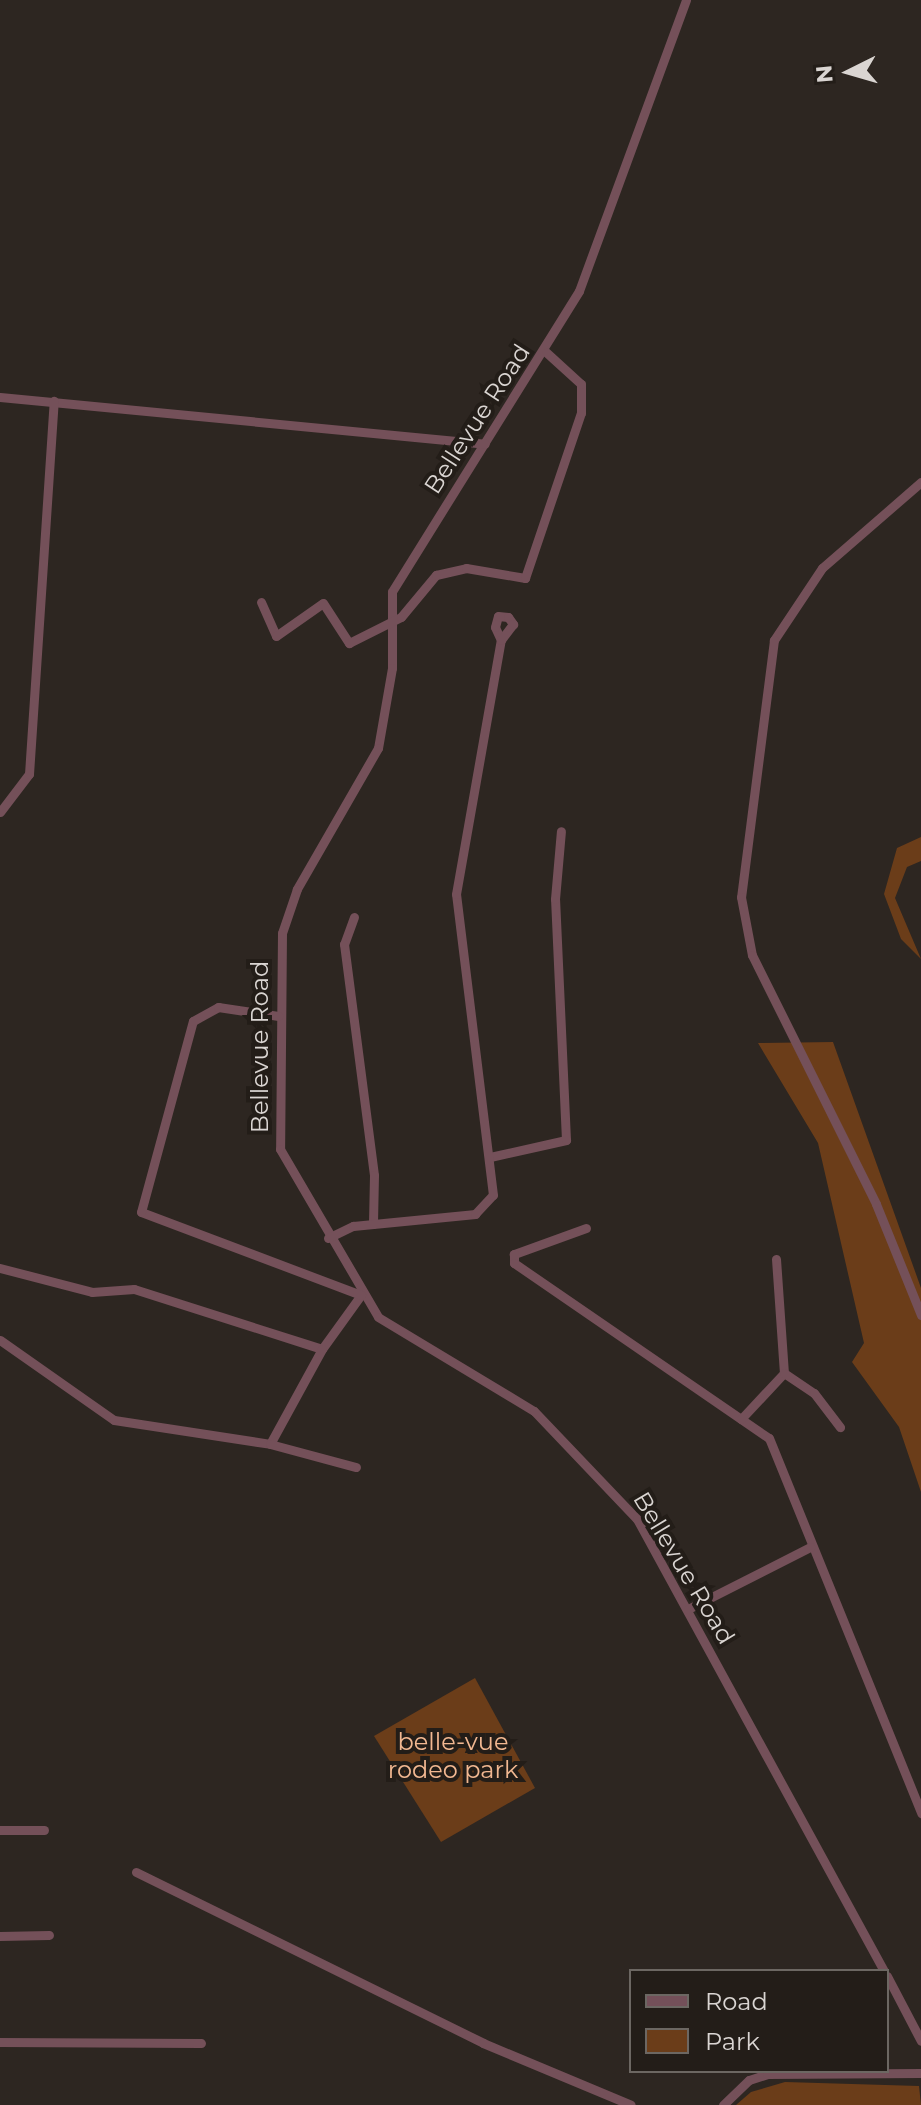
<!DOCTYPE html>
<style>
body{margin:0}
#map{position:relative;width:921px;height:2105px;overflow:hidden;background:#2d2621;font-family:Montserrat,sans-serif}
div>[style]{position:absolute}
.green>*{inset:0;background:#6b3d19}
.street>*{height:9px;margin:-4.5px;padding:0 4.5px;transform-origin:4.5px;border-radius:4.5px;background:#745059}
span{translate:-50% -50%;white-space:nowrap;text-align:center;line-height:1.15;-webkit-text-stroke:8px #231d18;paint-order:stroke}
.street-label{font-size:24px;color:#dad5d2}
.park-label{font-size:24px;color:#f2b891}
.legend{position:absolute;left:629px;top:1969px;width:260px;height:104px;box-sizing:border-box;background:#231d18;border:2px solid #6c6762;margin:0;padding:10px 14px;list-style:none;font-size:24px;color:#dad5d2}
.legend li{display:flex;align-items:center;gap:16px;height:40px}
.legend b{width:40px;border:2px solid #6c6762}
.north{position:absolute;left:809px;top:32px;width:80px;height:80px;-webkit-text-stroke:6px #231d18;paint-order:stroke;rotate:265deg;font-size:22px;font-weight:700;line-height:32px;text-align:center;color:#dad5d2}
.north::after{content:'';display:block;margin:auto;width:28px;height:36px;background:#dad5d2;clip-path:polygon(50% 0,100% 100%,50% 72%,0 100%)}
</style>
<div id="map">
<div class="green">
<div style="clip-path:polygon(921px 837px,921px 861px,907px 867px,895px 898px,921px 959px,901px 939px,884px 894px,897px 848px)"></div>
<div style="clip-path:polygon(833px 1042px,921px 1288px,921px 1492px,899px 1427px,852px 1362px,864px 1343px,818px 1143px,758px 1043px)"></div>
<div style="clip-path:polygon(475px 1678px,535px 1788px,441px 1842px,374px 1736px)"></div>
<div style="clip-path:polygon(785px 2082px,919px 2086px,921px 2105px,736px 2105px,751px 2092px)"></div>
</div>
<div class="street">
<div style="left:686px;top:0;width:310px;rotate:110.2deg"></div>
<div style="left:579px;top:291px;width:354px;rotate:121.9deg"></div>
<div style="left:392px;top:592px;width:76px;rotate:90deg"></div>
<div style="left:392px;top:668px;width:81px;rotate:99.9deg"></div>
<div style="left:378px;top:748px;width:163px;rotate:119.9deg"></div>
<div style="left:297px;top:889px;width:46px;rotate:108.8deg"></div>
<div style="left:282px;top:933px;width:216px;rotate:90.5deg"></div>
<div style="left:280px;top:1149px;width:194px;rotate:59.7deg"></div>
<div style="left:378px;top:1317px;width:182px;rotate:31.1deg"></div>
<div style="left:534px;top:1411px;width:149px;rotate:46.4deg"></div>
<div style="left:637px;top:1519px;width:515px;rotate:61.35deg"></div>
<div style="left:0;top:397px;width:487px;rotate:5.5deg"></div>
<div style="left:921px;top:482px;width:131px;rotate:139deg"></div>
<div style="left:822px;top:568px;width:87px;rotate:123.7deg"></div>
<div style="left:774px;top:640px;width:259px;rotate:97.3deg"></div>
<div style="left:741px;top:897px;width:59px;rotate:79.3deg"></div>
<div style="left:752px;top:955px;width:278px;rotate:63.5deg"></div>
<div style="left:876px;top:1204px;width:120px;rotate:67.9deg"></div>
<div style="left:261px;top:602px;width:37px;rotate:66deg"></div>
<div style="left:276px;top:636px;width:57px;rotate:-35.1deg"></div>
<div style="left:323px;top:603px;width:48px;rotate:57deg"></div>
<div style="left:349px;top:643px;width:58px;rotate:-26.6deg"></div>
<div style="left:401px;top:617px;width:55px;rotate:-50.2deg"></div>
<div style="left:436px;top:575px;width:31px;rotate:-13deg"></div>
<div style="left:466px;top:568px;width:60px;rotate:9.6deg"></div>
<div style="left:525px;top:578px;width:174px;rotate:-71.3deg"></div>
<div style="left:581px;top:413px;width:29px;rotate:-90deg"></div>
<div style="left:581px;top:384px;width:47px;rotate:-137.6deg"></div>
<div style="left:0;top:812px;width:48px;rotate:-52.7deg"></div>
<div style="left:29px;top:774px;width:374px;rotate:-86.2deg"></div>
<div style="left:354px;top:917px;width:29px;rotate:110deg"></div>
<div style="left:344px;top:944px;width:233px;rotate:82.6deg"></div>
<div style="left:374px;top:1175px;width:49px;rotate:91.2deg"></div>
<div style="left:490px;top:1157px;width:78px;rotate:-12.6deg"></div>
<div style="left:566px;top:1140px;width:241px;rotate:-92.6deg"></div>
<div style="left:555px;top:899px;width:68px;rotate:-85deg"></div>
<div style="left:586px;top:1228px;width:77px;rotate:160.1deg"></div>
<div style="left:514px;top:1254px;width:9px;rotate:90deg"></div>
<div style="left:514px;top:1263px;width:309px;rotate:34.5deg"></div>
<div style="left:769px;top:1438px;width:405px;rotate:67.9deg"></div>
<div style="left:328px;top:1238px;width:28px;rotate:-26deg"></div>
<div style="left:353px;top:1226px;width:123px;rotate:-5.6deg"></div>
<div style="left:475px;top:1214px;width:26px;rotate:-47deg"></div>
<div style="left:493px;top:1195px;width:303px;rotate:-97deg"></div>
<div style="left:456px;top:894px;width:258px;rotate:-80deg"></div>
<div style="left:501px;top:640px;width:14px;rotate:-115deg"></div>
<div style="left:495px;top:627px;width:11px;rotate:-75deg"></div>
<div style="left:498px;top:616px;width:10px;rotate:6deg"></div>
<div style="left:508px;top:617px;width:9px;rotate:54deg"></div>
<div style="left:513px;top:624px;width:20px;rotate:127deg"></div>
<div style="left:776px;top:1259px;width:114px;rotate:86deg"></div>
<div style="left:0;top:1268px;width:95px;rotate:14.6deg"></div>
<div style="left:92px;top:1292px;width:42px;rotate:-4.1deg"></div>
<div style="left:134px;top:1289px;width:197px;rotate:17.7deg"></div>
<div style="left:322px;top:1349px;width:67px;rotate:-54.2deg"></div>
<div style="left:361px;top:1295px;width:235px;rotate:-159.3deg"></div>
<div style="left:141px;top:1212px;width:198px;rotate:-74.8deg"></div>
<div style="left:193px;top:1021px;width:29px;rotate:-29deg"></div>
<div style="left:218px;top:1007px;width:61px;rotate:8.5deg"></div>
<div style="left:0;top:1340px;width:139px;rotate:35.1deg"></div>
<div style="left:114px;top:1420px;width:158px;rotate:8.7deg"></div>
<div style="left:322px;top:1349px;width:108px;rotate:118.7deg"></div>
<div style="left:270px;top:1444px;width:89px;rotate:15deg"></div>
<div style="left:741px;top:1419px;width:63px;rotate:-46.9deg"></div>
<div style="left:784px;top:1373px;width:36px;rotate:34deg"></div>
<div style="left:814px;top:1393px;width:43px;rotate:52.6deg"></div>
<div style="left:688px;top:1609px;width:137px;rotate:-26.9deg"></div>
<div style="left:0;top:1830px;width:44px"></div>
<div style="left:136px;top:1872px;width:387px;rotate:26.2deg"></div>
<div style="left:483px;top:2043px;width:160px;rotate:22.7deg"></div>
<div style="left:0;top:1936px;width:49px;rotate:-1.2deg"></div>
<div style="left:887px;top:1976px;width:73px;rotate:62.4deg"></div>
<div style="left:0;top:2042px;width:201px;rotate:0.3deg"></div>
<div style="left:723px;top:2105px;width:36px;rotate:-44deg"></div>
<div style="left:749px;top:2080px;width:19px;rotate:-18deg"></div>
<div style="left:767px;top:2074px;width:154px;rotate:-0.4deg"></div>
</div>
<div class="street-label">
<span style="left:477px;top:419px;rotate:-57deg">Bellevue Road</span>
<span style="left:260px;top:1047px;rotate:-90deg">Bellevue Road</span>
<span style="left:684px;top:1568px;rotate:59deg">Bellevue Road</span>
</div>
<div class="park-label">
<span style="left:453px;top:1756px">belle-vue<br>rodeo park</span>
</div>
<ul class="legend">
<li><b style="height:10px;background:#745059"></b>Road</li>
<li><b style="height:22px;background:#6b3d19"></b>Park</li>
</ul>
<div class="north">N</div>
</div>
